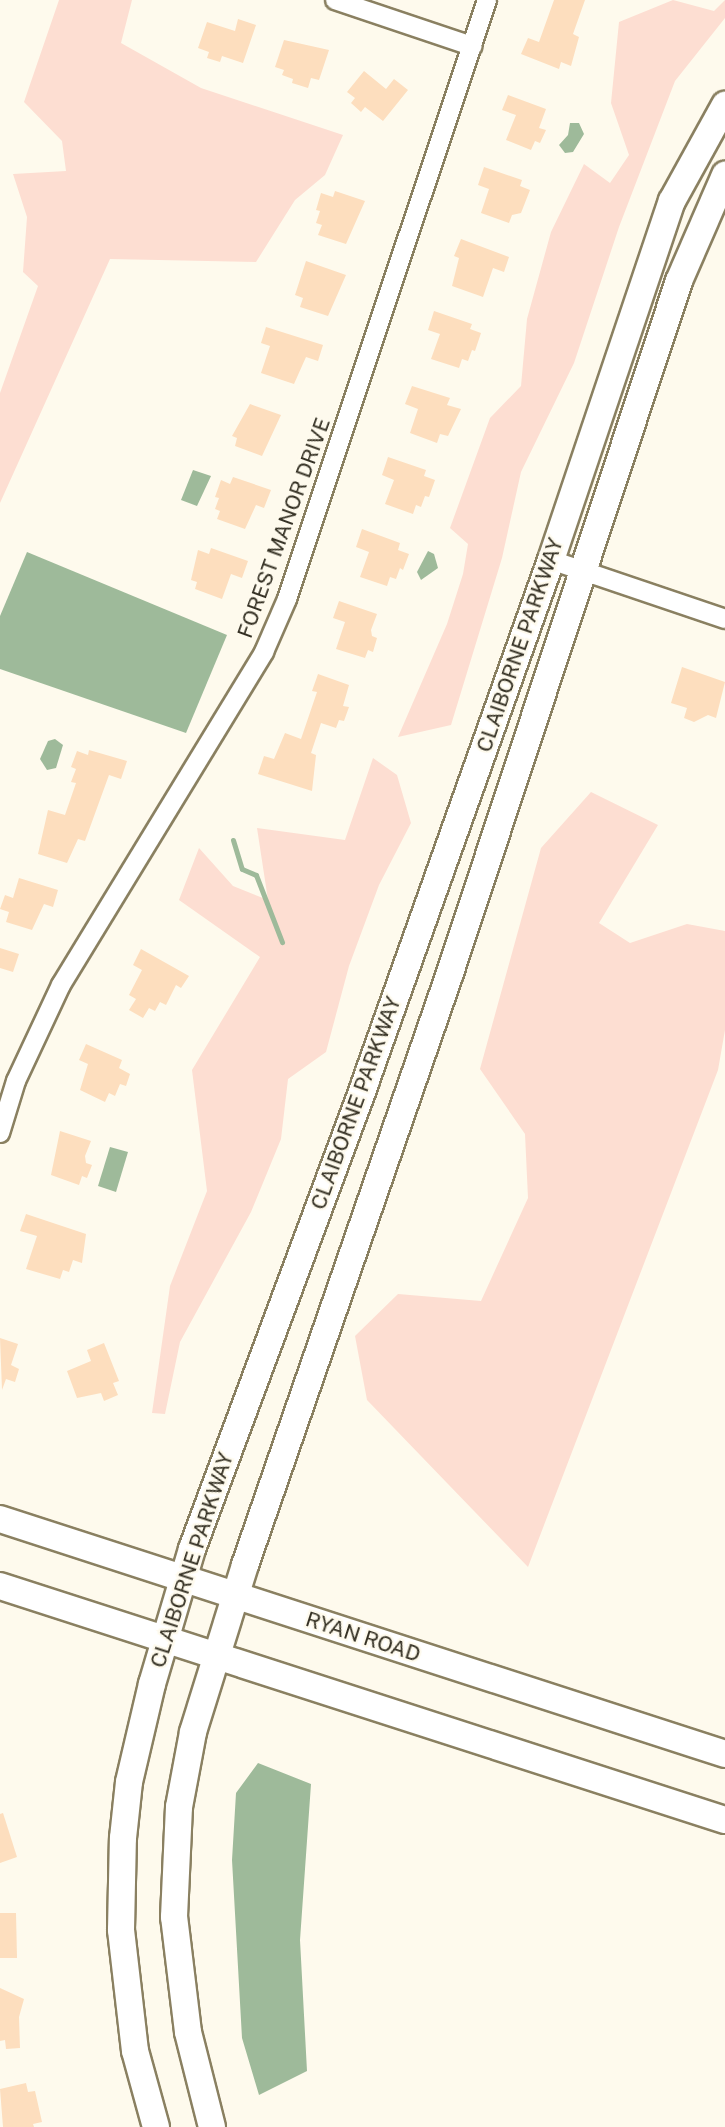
<!DOCTYPE html>
<style>
body{margin:0}
#map{position:relative;width:725px;height:2127px;overflow:hidden;background:#fefaed;font-family:"Public Sans",sans-serif}
div>[style]{position:absolute}
.green>*{inset:0;background:#fdded2}
.water>*{inset:0;background:#9eba9a}
.stream>*{height:5px;margin:-2.5px;padding:0 2.5px;transform-origin:2.5px;border-radius:2.5px;background:#9eba9a}
.building>*{inset:0;background:#fddebe}
.roads{filter:drop-shadow(2px 0 #8a8061) drop-shadow(-2px 0 #8a8061) drop-shadow(0 2px #8a8061) drop-shadow(0 -2px #8a8061)}
.street>*{height:18px;margin:-9px;padding:0 9px;transform-origin:9px;border-radius:9px;background:#fff}
.secondary>*{height:26px;margin:-13px;padding:0 13px;transform-origin:13px;border-radius:13px;background:#fff}
span{translate:-50% -50%;white-space:nowrap;text-align:center;line-height:1.15;-webkit-text-stroke:4.5px #fefaed;paint-order:stroke}
.street-label{font-size:21px;color:#332f22}
</style>
<div id="map">
<div class="green">
<div style="clip-path:polygon(59px 0,132px 0,121px 43px,201px 88px,343px 135px,325px 175px,295px 200px,256px 262px,110px 259px,0 503px,0 393px,38px 286px,23px 272px,27px 217px,13px 174px,66px 171px,62px 141px,24px 102px)"></div>
<div style="clip-path:polygon(673px 0,714px 11px,725px 0,725px 18px,675px 81px,619px 227px,574px 363px,521px 472px,502px 558px,451px 725px,398px 737px,447px 624px,463px 574px,468px 544px,450px 528px,490px 418px,521px 386px,527px 319px,551px 232px,584px 164px,610px 183px,629px 155px,611px 103px,619px 22px)"></div>
<div style="clip-path:polygon(373px 758px,397px 775px,411px 823px,379px 885px,349px 966px,326px 1052px,288px 1079px,281px 1139px,251px 1212px,180px 1342px,165px 1414px,152px 1413px,170px 1286px,207px 1191px,192px 1070px,260px 957px,179px 900px,199px 848px,233px 886px,268px 900px,257px 828px,345px 840px)"></div>
<div style="clip-path:polygon(591px 792px,658px 825px,599px 923px,630px 943px,687px 924px,725px 931px,725px 1030px,718px 1070px,528px 1567px,367px 1400px,355px 1336px,398px 1294px,481px 1301px,528px 1198px,525px 1134px,480px 1069px,541px 848px)"></div>
</div>
<div class="water">
<div style="clip-path:polygon(570px 123px,579px 123px,584px 134px,573px 152px,565px 153px,559px 145px,568px 135px)"></div>
<div style="clip-path:polygon(193px 470px,211px 476px,197px 506px,181px 500px)"></div>
<div style="clip-path:polygon(428px 551px,434px 554px,438px 568px,421px 580px,417px 572px)"></div>
<div style="clip-path:polygon(27px 552px,227px 635px,186px 733px,0 669px,0 616px)"></div>
<div style="clip-path:polygon(55px 739px,63px 745px,56px 768px,47px 770px,40px 759px,48px 741px)"></div>
<div style="clip-path:polygon(110px 1147px,128px 1152px,116px 1192px,98px 1186px)"></div>
<div style="clip-path:polygon(258px 1763px,311px 1784px,300px 1940px,307px 2071px,259px 2095px,242px 2038px,232px 1860px,236px 1793px)"></div>
</div>
<div class="stream">
<div style="left:233px;top:840px;width:30px;rotate:73deg"></div>
<div style="left:242px;top:869px;width:15px;rotate:23deg"></div>
<div style="left:256px;top:875px;width:72px;rotate:68.8deg"></div>
</div>
<div class="building">
<div style="clip-path:polygon(554px 0,585px 0,573px 34px,579px 37px,571px 66px,561px 62px,559px 69px,521px 54px,528px 38px,539px 42px)"></div>
<div style="clip-path:polygon(238px 19px,256px 25px,243px 63px,222px 56px,220px 62px,207px 58px,209px 52px,198px 48px,207px 22px,235px 31px)"></div>
<div style="clip-path:polygon(284px 40px,329px 50px,319px 80px,311px 78px,308px 88px,292px 83px,293px 79px,282px 75px,284px 70px,275px 67px)"></div>
<div style="clip-path:polygon(364px 71px,386px 89px,394px 79px,408px 90px,383px 121px,365px 107px,361px 112px,351px 103px,355px 98px,347px 92px)"></div>
<div style="clip-path:polygon(508px 95px,546px 109px,539px 128px,546px 130px,540px 143px,535px 141px,531px 150px,506px 140px,516px 115px,502px 110px)"></div>
<div style="clip-path:polygon(484px 167px,522px 180px,520px 186px,530px 190px,521px 213px,512px 215px,509px 223px,481px 213px,489px 189px,478px 185px)"></div>
<div style="clip-path:polygon(335px 191px,365px 201px,346px 244px,318px 235px,322px 225px,316px 223px,320px 211px,316px 210px,321px 193px,333px 197px)"></div>
<div style="clip-path:polygon(461px 239px,509px 257px,504px 272px,493px 268px,483px 297px,452px 286px,459px 258px,454px 256px)"></div>
<div style="clip-path:polygon(306px 261px,346px 275px,328px 316px,300px 307px,303px 298px,295px 295px)"></div>
<div style="clip-path:polygon(434px 311px,472px 324px,470px 329px,481px 333px,475px 351px,472px 350px,468px 361px,462px 359px,459px 368px,431px 359px,440px 334px,428px 330px)"></div>
<div style="clip-path:polygon(266px 327px,323px 345px,318px 361px,306px 357px,294px 384px,261px 373px,270px 346px,261px 343px)"></div>
<div style="clip-path:polygon(412px 386px,450px 398px,447px 405px,461px 409px,448px 436px,440px 434px,437px 443px,410px 433px,418px 409px,405px 404px)"></div>
<div style="clip-path:polygon(250px 404px,281px 415px,262px 456px,235px 446px,237px 438px,232px 436px)"></div>
<div style="clip-path:polygon(388px 457px,426px 470px,424px 476px,435px 480px,429px 497px,425px 496px,421px 507px,416px 505px,413px 514px,385px 504px,394px 480px,382px 475px)"></div>
<div style="clip-path:polygon(233px 477px,271px 490px,264px 508px,256px 505px,245px 529px,217px 519px,220px 511px,215px 509px,219px 498px,215px 497px,221px 480px,230px 484px)"></div>
<div style="clip-path:polygon(362px 529px,400px 543px,398px 550px,409px 554px,403px 570px,400px 568px,396px 579px,390px 577px,387px 586px,360px 577px,369px 552px,356px 547px)"></div>
<div style="clip-path:polygon(211px 548px,248px 561px,242px 578px,231px 574px,222px 599px,195px 589px,197px 582px,191px 580px,198px 550px,209px 554px)"></div>
<div style="clip-path:polygon(339px 601px,377px 614px,371px 630px,372px 636px,377px 638px,373px 652px,368px 650px,365px 658px,336px 649px,345px 622px,333px 618px)"></div>
<div style="clip-path:polygon(682px 667px,725px 682px,716px 718px,708px 715px,694px 722px,684px 718px,687px 708px,671px 703px)"></div>
<div style="clip-path:polygon(318px 674px,349px 685px,343px 706px,349px 707px,344px 721px,339px 720px,336px 728px,321px 723px,311px 753px,316px 755px,312px 791px,258px 774px,264px 756px,274px 759px,285px 733px,301px 739px,317px 692px,312px 691px)"></div>
<div style="clip-path:polygon(89px 750px,127px 761px,121px 779px,109px 775px,85px 841px,78px 839px,67px 863px,38px 854px,48px 810px,65px 815px,76px 783px,71px 782px,76px 769px,71px 767px,77px 751px,88px 755px)"></div>
<div style="clip-path:polygon(19px 878px,58px 890px,53px 907px,44px 904px,32px 930px,6px 922px,9px 912px,0 909px,5px 895px,13px 898px)"></div>
<div style="clip-path:polygon(0 948px,19px 954px,13px 972px,0 968px)"></div>
<div style="clip-path:polygon(141px 949px,189px 976px,181px 988px,176px 985px,166px 1005px,160px 1002px,155px 1011px,149px 1008px,143px 1018px,129px 1010px,136px 999px,129px 995px,142px 970px,133px 965px)"></div>
<div style="clip-path:polygon(86px 1044px,122px 1060px,119px 1068px,130px 1074px,126px 1086px,120px 1084px,115px 1096px,109px 1093px,105px 1102px,80px 1090px,88px 1064px,79px 1060px)"></div>
<div style="clip-path:polygon(60px 1131px,91px 1141px,85px 1156px,86px 1163px,92px 1165px,87px 1178px,82px 1176px,79px 1185px,51px 1175px)"></div>
<div style="clip-path:polygon(26px 1214px,86px 1234px,82px 1263px,73px 1260px,69px 1272px,63px 1270px,60px 1279px,26px 1269px,37px 1236px,20px 1231px)"></div>
<div style="clip-path:polygon(0 1338px,18px 1344px,11px 1365px,19px 1369px,15px 1382px,6px 1379px,2px 1390px)"></div>
<div style="clip-path:polygon(104px 1343px,119px 1381px,113px 1383px,118px 1395px,104px 1401px,101px 1393px,77px 1398px,67px 1371px,91px 1361px,87px 1350px)"></div>
<div style="clip-path:polygon(3px 1813px,17px 1857px,0 1863px,0 1814px)"></div>
<div style="clip-path:polygon(0 1913px,16px 1913px,17px 1958px,0 1958px)"></div>
<div style="clip-path:polygon(0 1988px,24px 1999px,19px 2017px,20px 2048px,6px 2049px,5px 2040px,0 2041px)"></div>
<div style="clip-path:polygon(26px 2083px,28px 2092px,35px 2091px,42px 2122px,33px 2124px,34px 2127px,3px 2127px,0 2089px)"></div>
</div>
<div class="roads">
<div class="street">
<div style="left:335px;top:0;width:145px;rotate:18.6deg"></div>
<div style="left:551px;top:560px;width:184px;rotate:18.7deg"></div>
<div style="left:0;top:1133px;width:54px;rotate:-72.9deg"></div>
<div style="left:16px;top:1081px;width:106px;rotate:-64.9deg"></div>
<div style="left:61px;top:985px;width:390px;rotate:-58.6deg"></div>
<div style="left:264px;top:652px;width:58px;rotate:-66.5deg"></div>
<div style="left:287px;top:599px;width:632px;rotate:-71.54deg"></div>
</div>
<div class="secondary">
<div style="left:0;top:1519px;width:762px;rotate:17.96deg"></div>
<div style="left:0;top:1586px;width:762px;rotate:17.89deg"></div>
<div style="left:156px;top:2127px;width:79px;rotate:-105.4deg"></div>
<div style="left:135px;top:2051px;width:122px;rotate:-96.6deg"></div>
<div style="left:121px;top:1930px;width:92px;rotate:-88.8deg"></div>
<div style="left:123px;top:1838px;width:56px;rotate:-83.9deg"></div>
<div style="left:129px;top:1782px;width:101px;rotate:-76.8deg"></div>
<div style="left:152px;top:1684px;width:141px;rotate:-73.5deg"></div>
<div style="left:192px;top:1549px;width:497px;rotate:-69.6deg"></div>
<div style="left:365px;top:1083px;width:555px;rotate:-70.42deg"></div>
<div style="left:551px;top:560px;width:379px;rotate:-71.4deg"></div>
<div style="left:672px;top:201px;width:110px;rotate:-61.1deg"></div>
<div style="left:212px;top:2127px;width:98px;rotate:-104.2deg"></div>
<div style="left:188px;top:2032px;width:116px;rotate:-96.9deg"></div>
<div style="left:174px;top:1917px;width:110px;rotate:-87.4deg"></div>
<div style="left:179px;top:1807px;width:76px;rotate:-79.4deg"></div>
<div style="left:193px;top:1732px;width:175px;rotate:-72.7deg"></div>
<div style="left:245px;top:1565px;width:626px;rotate:-70.9deg"></div>
<div style="left:450px;top:973px;width:729px;rotate:-71.69deg"></div>
<div style="left:679px;top:281px;width:116px;rotate:-66.5deg"></div>
</div>
</div>
<div class="street-label">
<span style="left:284px;top:528px;rotate:-70deg">FOREST MANOR DRIVE</span>
<span style="left:520px;top:645px;rotate:-71deg">CLAIBORNE PARKWAY</span>
<span style="left:356px;top:1103px;rotate:-70deg">CLAIBORNE PARKWAY</span>
<span style="left:192px;top:1560px;rotate:-72deg">CLAIBORNE PARKWAY</span>
<span style="left:363px;top:1637px;rotate:18deg">RYAN ROAD</span>
</div>
</div>
